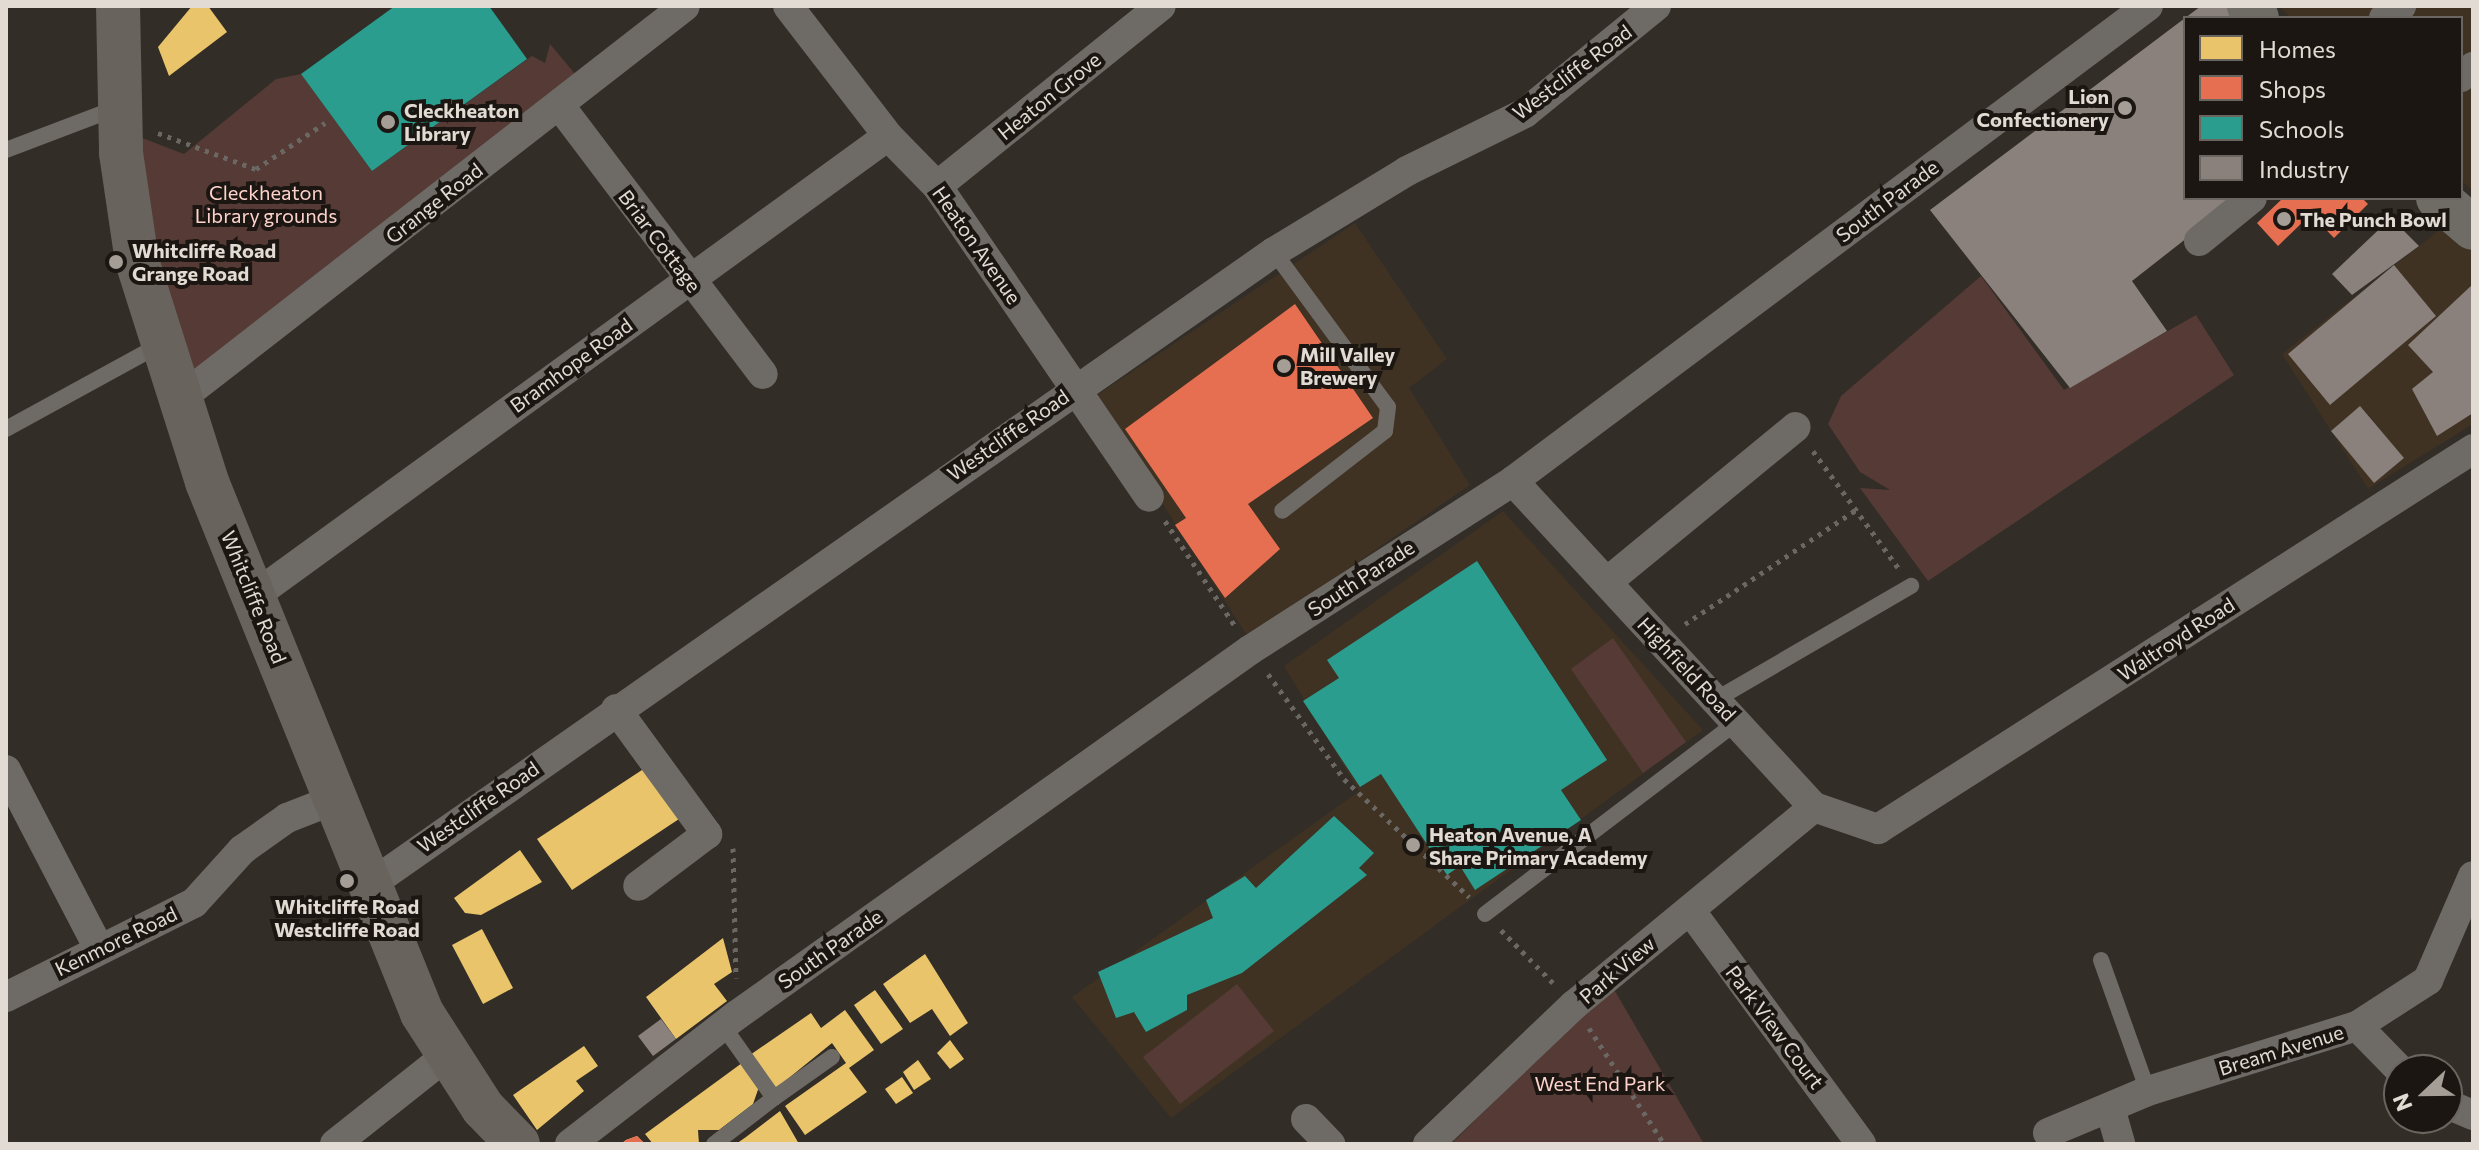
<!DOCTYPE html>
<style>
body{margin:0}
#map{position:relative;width:2479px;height:1150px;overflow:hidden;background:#322d27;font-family:Commissioner,sans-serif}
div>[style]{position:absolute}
.built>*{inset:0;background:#3f3223}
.green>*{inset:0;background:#553a36}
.homes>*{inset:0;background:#e9c46a}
.shops>*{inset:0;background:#e76f51}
.schools>*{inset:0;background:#2a9d8f}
.industry>*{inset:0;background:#8a817c}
.path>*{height:5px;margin-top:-2.5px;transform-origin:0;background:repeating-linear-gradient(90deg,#6b6863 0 4px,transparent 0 10px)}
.lane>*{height:16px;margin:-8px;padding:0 8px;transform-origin:8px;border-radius:8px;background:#6e6b66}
.street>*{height:30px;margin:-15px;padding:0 15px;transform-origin:15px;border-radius:15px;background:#6e6b66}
.secondary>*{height:44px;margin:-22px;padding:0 22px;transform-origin:22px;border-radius:22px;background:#68645d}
.primary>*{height:44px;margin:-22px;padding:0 22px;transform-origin:22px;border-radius:22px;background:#6e6c64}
.dots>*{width:22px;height:22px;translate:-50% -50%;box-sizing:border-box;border:4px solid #1b1611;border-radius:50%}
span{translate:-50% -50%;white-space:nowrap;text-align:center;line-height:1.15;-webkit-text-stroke:8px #1b1611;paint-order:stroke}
.street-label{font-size:20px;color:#e1dbd3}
.poi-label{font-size:20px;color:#e1dbd3;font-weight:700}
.right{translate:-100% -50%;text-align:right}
.left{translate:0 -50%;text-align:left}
.park-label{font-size:20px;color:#fed2cc}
.frame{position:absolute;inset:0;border:8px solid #e1dbd3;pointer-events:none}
.legend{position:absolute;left:2183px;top:16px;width:280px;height:184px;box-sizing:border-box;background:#1b1611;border:2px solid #6a655f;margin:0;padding:10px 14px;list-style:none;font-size:24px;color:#e1dbd3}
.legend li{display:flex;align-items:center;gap:16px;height:40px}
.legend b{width:40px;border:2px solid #6a655f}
.north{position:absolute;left:2383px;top:1054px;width:80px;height:80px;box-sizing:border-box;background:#1b1611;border:2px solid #6a655f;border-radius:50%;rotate:248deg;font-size:22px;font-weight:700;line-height:32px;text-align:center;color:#e1dbd3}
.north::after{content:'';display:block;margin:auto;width:28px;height:36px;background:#a49e97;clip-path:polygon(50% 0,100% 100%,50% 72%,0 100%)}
</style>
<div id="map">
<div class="built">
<div style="clip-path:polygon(2279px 6px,2473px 6px,2473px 191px,2461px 180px,2461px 18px,2291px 18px)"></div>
<div style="clip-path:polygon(1355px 223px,1447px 359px,1409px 388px,1470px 485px,1248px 637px,1094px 397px)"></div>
<div style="clip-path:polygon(2443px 227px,2473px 252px,2473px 424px,2368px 489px,2282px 354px)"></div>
<div style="clip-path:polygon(1503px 511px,1703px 730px,1171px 1118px,1072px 997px,1359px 791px,1284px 666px)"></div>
</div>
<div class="green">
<div style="clip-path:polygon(550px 44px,581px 81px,186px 380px,160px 292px,137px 136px,184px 154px,276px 79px,301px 74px,372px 171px,532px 56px,545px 63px)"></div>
<div style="clip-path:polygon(1981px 276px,2064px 390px,2196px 315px,2234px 375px,1928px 581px,1860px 488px,1890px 490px,1860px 472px,1828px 424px,1841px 396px)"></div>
<div style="clip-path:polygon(1613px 638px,1686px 742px,1643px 773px,1571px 669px)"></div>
<div style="clip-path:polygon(1237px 984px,1274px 1031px,1180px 1104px,1143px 1057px)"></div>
<div style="clip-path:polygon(1612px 986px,1704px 1144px,1451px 1144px)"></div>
</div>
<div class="homes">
<div style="clip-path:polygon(192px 6px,208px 6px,227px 32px,169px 76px,158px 47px)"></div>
<div style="clip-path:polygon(645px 768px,679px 819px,572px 890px,537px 839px)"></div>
<div style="clip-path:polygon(520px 850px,542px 882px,481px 915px,465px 913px,454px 898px)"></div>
<div style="clip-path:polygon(482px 929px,513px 988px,483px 1004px,452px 945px)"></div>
<div style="clip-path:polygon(723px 938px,732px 972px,714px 984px,727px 1001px,676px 1039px,646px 997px)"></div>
<div style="clip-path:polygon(925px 954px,968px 1023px,950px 1036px,932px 1009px,910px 1023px,883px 984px)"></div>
<div style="clip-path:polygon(875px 990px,903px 1029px,881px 1044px,854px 1005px)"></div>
<div style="clip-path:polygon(845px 1010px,874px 1050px,849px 1068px,867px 1092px,805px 1135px,785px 1106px,846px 1063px,832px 1043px,774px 1090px,750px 1055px,811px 1013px,821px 1028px)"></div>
<div style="clip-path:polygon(950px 1040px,964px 1059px,950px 1069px,937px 1053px)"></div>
<div style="clip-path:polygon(584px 1046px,598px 1066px,576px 1081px,584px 1091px,537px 1130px,513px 1095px)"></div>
<div style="clip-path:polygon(918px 1060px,931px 1079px,914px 1090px,903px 1072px)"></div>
<div style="clip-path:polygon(742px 1063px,760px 1084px,753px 1104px,719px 1130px,698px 1130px,699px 1144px,653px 1144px,645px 1134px)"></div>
<div style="clip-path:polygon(902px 1077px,913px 1093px,896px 1104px,885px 1089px)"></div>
<div style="clip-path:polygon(780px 1111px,799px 1144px,736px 1144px,746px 1137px)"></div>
<div style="clip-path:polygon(637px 1136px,645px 1144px,621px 1144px,626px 1140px)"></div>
</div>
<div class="shops">
<div style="clip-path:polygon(2283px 198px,2362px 198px,2368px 204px,2334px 238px,2311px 214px,2278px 246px,2257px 223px)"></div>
<div style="clip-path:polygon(1295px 304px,1373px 418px,1248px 504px,1280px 549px,1225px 598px,1175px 525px,1186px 518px,1125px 429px)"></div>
<div style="clip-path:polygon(637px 1136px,645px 1144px,621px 1144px,626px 1140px)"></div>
</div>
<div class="schools">
<div style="clip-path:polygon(395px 6px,489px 6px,527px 59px,372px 171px,301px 74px)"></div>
<div style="clip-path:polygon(1477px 561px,1607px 760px,1561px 790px,1581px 820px,1475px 890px,1460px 866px,1447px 875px,1381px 774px,1360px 787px,1303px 701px,1339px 678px,1327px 660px)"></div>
<div style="clip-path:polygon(1334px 816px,1374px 853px,1359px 868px,1367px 875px,1242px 973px,1187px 995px,1187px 1010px,1146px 1032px,1134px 1012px,1116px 1018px,1098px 972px,1213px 918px,1206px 900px,1245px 876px,1256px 888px)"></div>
</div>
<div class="industry">
<div style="clip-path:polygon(2201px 6px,2227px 6px,2236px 18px,2185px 18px,2185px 198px,2238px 198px,2132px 281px,2167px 331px,2070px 388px,1930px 210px)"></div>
<div style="clip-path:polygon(2391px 218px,2419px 246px,2352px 295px,2332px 274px)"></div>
<div style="clip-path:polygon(2394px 265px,2436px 316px,2330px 405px,2288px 354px)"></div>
<div style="clip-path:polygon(2473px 284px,2473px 413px,2437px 436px,2412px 389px,2433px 372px,2408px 345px)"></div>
<div style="clip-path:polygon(2360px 406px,2404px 458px,2374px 483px,2331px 431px)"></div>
<div style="clip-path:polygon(661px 1019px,676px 1039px,653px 1056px,638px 1036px)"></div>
</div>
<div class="path">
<div style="left:158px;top:133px;width:104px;rotate:20.2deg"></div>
<div style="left:256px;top:169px;width:83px;rotate:-33.7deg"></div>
<div style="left:1813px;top:451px;width:146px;rotate:53.9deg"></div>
<div style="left:1165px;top:521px;width:126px;rotate:56.3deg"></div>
<div style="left:1685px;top:624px;width:206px;rotate:-33.7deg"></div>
<div style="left:1268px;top:674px;width:130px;rotate:54.1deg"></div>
<div style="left:1344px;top:779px;width:172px;rotate:43.3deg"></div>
<div style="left:733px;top:848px;width:130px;rotate:88.7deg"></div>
<div style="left:1501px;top:930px;width:74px;rotate:45.5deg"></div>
<div style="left:1589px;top:1028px;width:138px;rotate:57.1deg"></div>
</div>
<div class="lane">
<div style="left:6px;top:150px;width:121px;rotate:-20.8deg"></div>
<div style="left:1274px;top:252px;width:192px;rotate:53.7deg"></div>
<div style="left:1388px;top:407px;width:24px;rotate:97deg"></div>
<div style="left:1385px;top:431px;width:130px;rotate:142.2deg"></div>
<div style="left:6px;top:429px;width:179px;rotate:-28.7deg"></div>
<div style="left:1715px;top:700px;width:227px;rotate:-30.2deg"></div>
<div style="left:1485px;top:914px;width:315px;rotate:-37.3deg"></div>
<div style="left:2101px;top:960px;width:139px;rotate:70.3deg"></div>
<div style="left:774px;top:1098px;width:71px;rotate:-35.3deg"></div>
<div style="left:714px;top:1144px;width:76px;rotate:-37.5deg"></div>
<div style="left:774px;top:1098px;width:88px;rotate:-125.3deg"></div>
</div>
<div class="street">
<div style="left:788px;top:6px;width:164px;rotate:52.4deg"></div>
<div style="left:888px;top:136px;width:70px;rotate:45.6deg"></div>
<div style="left:937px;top:186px;width:376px;rotate:55.7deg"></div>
<div style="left:2384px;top:18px;width:21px;rotate:-35deg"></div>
<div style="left:2461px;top:77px;width:16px;rotate:-40deg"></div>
<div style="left:560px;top:106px;width:336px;rotate:52.9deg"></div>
<div style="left:937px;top:186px;width:287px;rotate:-38.8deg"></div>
<div style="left:2199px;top:241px;width:68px;rotate:-39.1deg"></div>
<div style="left:181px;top:398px;width:638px;rotate:-37.87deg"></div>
<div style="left:1513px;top:481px;width:444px;rotate:47.3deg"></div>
<div style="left:1814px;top:807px;width:68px;rotate:19deg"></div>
<div style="left:1878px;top:829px;width:706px;rotate:-32.56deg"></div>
<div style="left:1607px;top:582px;width:244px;rotate:-39.4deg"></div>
<div style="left:254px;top:596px;width:783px;rotate:-35.96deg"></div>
<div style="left:616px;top:709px;width:155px;rotate:53.9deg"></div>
<div style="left:707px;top:834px;width:86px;rotate:143deg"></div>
<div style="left:6px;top:770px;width:202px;rotate:62.5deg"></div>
<div style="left:371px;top:884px;width:1102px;rotate:-34.99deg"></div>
<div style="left:1274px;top:252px;width:156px;rotate:-31.3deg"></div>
<div style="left:1407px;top:171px;width:131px;rotate:-26.2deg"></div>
<div style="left:1525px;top:113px;width:169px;rotate:-39.2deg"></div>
<div style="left:1690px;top:910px;width:290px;rotate:53.8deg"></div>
<div style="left:6px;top:997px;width:210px;rotate:-26.6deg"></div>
<div style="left:194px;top:903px;width:72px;rotate:-47.8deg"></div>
<div style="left:242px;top:850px;width:55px;rotate:-35.4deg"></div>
<div style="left:287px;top:818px;width:55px;rotate:-21.4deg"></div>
<div style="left:2357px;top:1026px;width:62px;rotate:45.7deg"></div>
<div style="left:2447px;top:1104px;width:28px;rotate:23deg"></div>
<div style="left:2110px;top:1108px;width:37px;rotate:74deg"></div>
<div style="left:1306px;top:1119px;width:35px;rotate:46deg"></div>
<div style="left:2048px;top:1133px;width:108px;rotate:-22.8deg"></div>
<div style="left:2148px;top:1091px;width:219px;rotate:-17.3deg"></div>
<div style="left:2357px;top:1026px;width:85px;rotate:-32.9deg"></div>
<div style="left:2428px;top:980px;width:113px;rotate:-66.6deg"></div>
<div style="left:335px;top:1144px;width:142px;rotate:-38.4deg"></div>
<div style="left:570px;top:1144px;width:211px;rotate:-37.7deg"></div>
<div style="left:737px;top:1015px;width:630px;rotate:-35.43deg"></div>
<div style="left:1250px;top:650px;width:313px;rotate:-32.7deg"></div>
<div style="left:1513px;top:481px;width:793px;rotate:-36.8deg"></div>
<div style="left:1428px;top:1144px;width:202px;rotate:-43.6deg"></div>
<div style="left:1574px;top:1005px;width:311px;rotate:-39.5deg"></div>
</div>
<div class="secondary">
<div style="left:118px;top:6px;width:147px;rotate:88.8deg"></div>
<div style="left:121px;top:153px;width:109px;rotate:81.6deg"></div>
<div style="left:137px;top:261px;width:232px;rotate:72.4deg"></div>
<div style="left:207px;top:482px;width:573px;rotate:67.96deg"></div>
<div style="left:422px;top:1013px;width:113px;rotate:57.3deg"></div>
<div style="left:483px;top:1108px;width:50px;rotate:45.8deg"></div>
</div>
<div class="primary">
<div style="left:2249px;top:6px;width:14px;rotate:56deg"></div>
<div style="left:2438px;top:198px;width:46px;rotate:40.6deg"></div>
</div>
<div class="dots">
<div style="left:2125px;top:108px;background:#a49e97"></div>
<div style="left:388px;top:122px;background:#a49e97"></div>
<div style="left:2284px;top:219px;background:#a49e97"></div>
<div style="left:116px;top:262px;background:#a49e97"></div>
<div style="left:1284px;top:366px;background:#a49e97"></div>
<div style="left:1413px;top:845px;background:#a49e97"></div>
<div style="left:347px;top:881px;background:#a49e97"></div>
</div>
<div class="street-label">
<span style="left:1572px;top:72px;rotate:-37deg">Westcliffe Road</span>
<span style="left:1049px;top:96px;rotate:-39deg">Heaton Grove</span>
<span style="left:1887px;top:201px;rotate:-37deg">South Parade</span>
<span style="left:434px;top:203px;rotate:-38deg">Grange Road</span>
<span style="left:660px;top:241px;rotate:53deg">Briar Cottage</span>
<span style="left:977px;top:245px;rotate:55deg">Heaton Avenue</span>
<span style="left:571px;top:365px;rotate:-36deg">Bramhope Road</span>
<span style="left:1008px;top:435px;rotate:-35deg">Westcliffe Road</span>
<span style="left:1361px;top:578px;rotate:-33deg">South Parade</span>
<span style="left:254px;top:597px;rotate:68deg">Whitcliffe Road</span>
<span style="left:2176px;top:639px;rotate:-33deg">Waltroyd Road</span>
<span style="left:1687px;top:669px;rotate:47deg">Highfield Road</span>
<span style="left:478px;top:807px;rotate:-35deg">Westcliffe Road</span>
<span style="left:116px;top:941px;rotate:-26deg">Kenmore Road</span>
<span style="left:830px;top:949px;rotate:-35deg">South Parade</span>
<span style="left:1617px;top:970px;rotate:-40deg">Park View</span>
<span style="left:1775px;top:1027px;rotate:53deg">Park View Court</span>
<span style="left:2281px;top:1050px;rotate:-17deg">Bream Avenue</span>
</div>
<div class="poi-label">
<span class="right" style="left:2109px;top:108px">Lion<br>Confectionery</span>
<span class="left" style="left:404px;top:122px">Cleckheaton<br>Library</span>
<span class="left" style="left:2300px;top:219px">The Punch Bowl</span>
<span class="left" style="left:132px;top:262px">Whitcliffe Road<br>Grange Road</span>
<span class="left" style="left:1300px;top:366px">Mill Valley<br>Brewery</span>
<span class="left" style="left:1429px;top:846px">Heaton Avenue, A<br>Share Primary Academy</span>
<span style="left:347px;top:918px">Whitcliffe Road<br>Westcliffe Road</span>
</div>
<div class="park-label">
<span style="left:266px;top:204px">Cleckheaton<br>Library grounds</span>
<span style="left:1600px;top:1083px">West End Park</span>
</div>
<div class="frame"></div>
<ul class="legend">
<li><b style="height:22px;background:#e9c46a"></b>Homes</li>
<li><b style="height:22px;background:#e76f51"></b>Shops</li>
<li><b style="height:22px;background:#2a9d8f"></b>Schools</li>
<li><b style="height:22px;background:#8a817c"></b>Industry</li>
</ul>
<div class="north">N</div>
</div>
